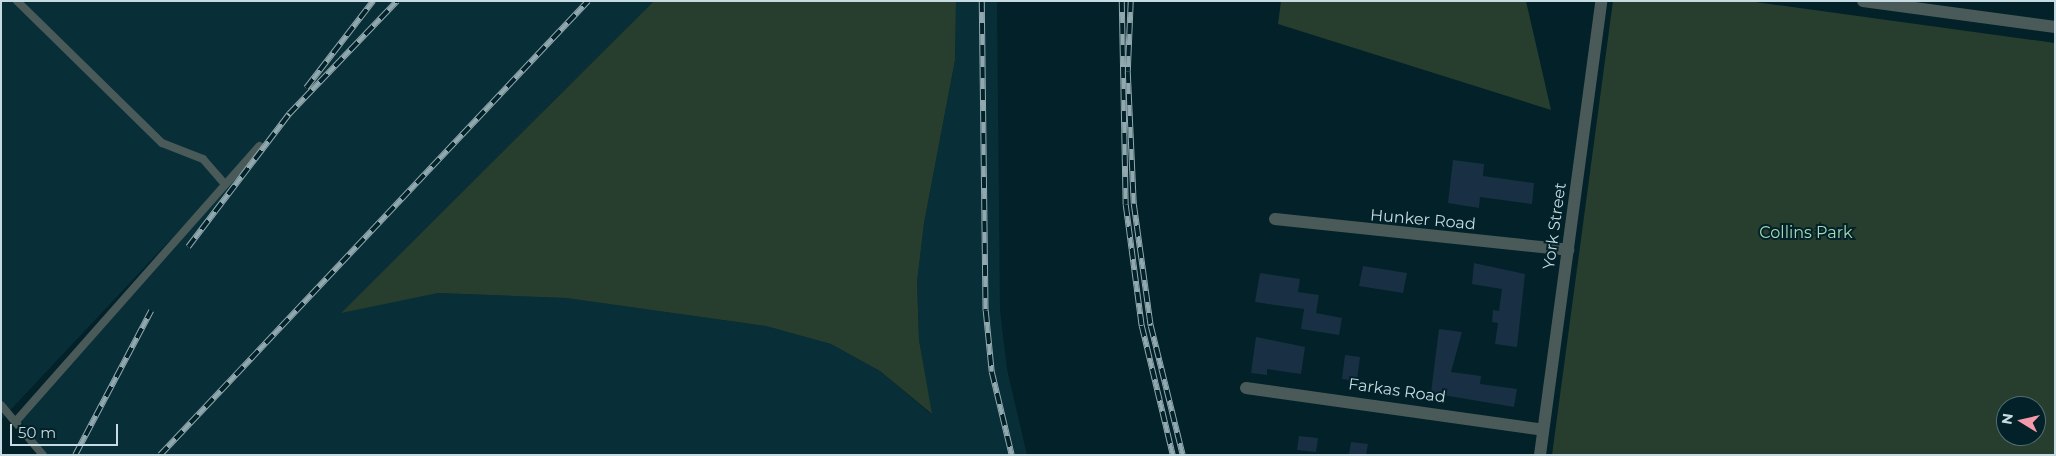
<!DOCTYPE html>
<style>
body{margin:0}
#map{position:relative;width:2056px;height:456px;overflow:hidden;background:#022128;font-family:Montserrat,sans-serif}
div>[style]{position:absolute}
.built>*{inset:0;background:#082e37}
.green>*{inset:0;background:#273e2f}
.building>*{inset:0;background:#193044}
.service>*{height:8px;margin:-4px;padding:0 4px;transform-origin:4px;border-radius:4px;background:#495a58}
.minor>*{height:12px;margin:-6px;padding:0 6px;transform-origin:6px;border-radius:6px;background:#495a58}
.tertiary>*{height:12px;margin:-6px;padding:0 6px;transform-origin:6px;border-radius:6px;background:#495a58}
.rail>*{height:5.5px;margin-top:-2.75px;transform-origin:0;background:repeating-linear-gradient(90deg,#022128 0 11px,#91a8af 0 22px);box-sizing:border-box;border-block:1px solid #91a8af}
span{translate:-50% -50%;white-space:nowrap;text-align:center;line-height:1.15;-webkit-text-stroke:4px #022128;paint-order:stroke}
.street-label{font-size:16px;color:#c7dce2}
.park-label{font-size:16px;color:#a4dbb6}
.frame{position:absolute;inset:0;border:2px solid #c7dce2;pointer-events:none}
.north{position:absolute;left:1996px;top:396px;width:50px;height:50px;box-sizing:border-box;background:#022128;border:1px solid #516c72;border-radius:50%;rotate:279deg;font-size:14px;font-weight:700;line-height:20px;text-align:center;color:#c7dce2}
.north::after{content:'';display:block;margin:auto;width:18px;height:22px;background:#f39aab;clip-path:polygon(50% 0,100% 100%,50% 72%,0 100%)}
.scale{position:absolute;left:10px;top:424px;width:108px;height:22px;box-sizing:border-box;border:2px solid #c7dce2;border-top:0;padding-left:6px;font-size:15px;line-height:18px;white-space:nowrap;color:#c7dce2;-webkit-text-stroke:4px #022128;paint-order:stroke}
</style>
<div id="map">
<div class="built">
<div style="clip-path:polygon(1px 1px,654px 1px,342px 312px,438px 293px,566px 298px,766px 326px,831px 344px,880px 371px,931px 414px,919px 340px,917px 282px,924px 223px,955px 60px,956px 1px,997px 1px,1000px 310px,1007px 369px,1027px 455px,43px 455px,17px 420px,237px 169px,1px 420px)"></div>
</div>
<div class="green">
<div style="clip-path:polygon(654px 1px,956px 1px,955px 60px,924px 223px,917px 282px,919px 340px,932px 414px,880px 371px,831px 344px,766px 326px,566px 298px,438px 293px,341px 313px)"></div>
<div style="clip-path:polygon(1281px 1px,1526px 1px,1551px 110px,1278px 24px)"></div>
<div style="clip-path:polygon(evenodd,1613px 1px,1748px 1px,2055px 43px,2055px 455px,1552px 455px,1613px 1px,2006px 406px,2036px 406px,2036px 436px,2006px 436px,2006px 406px)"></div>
</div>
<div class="building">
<div style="clip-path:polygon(1453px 160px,1484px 164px,1483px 176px,1534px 183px,1532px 204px,1480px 197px,1479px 208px,1448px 203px)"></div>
<div style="clip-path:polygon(1474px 263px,1525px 274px,1517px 347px,1495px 344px,1498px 323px,1492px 322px,1493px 310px,1499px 311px,1502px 289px,1472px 284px)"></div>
<div style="clip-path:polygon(1363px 266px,1407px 273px,1403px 293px,1359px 286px)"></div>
<div style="clip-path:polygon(1260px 273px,1300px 279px,1298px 292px,1319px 295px,1316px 313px,1342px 318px,1339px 335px,1301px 329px,1304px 309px,1255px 302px)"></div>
<div style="clip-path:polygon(1439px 329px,1462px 332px,1451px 372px,1481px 376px,1480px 384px,1517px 389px,1514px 407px,1431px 393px)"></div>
<div style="clip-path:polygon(1256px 337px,1305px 347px,1301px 374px,1267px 369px,1267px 375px,1251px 373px)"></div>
<div style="clip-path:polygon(1345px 355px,1360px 357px,1357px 381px,1342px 379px)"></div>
<div style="clip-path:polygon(1299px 436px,1318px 438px,1316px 452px,1297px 450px)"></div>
<div style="clip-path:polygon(1351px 442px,1368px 444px,1366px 455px,1349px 455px)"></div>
</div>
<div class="service">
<div style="left:17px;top:1px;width:203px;rotate:44.4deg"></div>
<div style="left:162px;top:143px;width:44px;rotate:21.3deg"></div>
<div style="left:203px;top:159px;width:33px;rotate:49deg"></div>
<div style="left:1px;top:405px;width:65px;rotate:50deg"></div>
<div style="left:17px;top:420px;width:366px;rotate:-48.5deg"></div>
</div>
<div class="minor">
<div style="left:1863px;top:1px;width:194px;rotate:7.7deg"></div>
<div style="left:1275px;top:219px;width:295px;rotate:6deg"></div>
<div style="left:1246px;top:388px;width:300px;rotate:8deg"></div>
</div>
<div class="tertiary">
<div style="left:1540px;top:455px;width:458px;rotate:-82.3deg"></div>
</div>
<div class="rail">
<div style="left:982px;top:1px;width:310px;rotate:89.3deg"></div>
<div style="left:986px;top:311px;width:61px;rotate:84.4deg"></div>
<div style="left:992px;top:372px;width:85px;rotate:76.5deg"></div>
<div style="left:1122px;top:1px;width:204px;rotate:88.9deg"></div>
<div style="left:1126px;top:205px;width:122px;rotate:82.5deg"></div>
<div style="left:1142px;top:326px;width:133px;rotate:76.5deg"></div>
<div style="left:1131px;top:1px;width:71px;rotate:92.4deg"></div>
<div style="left:1128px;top:72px;width:132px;rotate:87.4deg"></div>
<div style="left:1134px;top:204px;width:123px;rotate:82.1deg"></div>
<div style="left:1151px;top:326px;width:133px;rotate:76.1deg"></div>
<div style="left:306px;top:88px;width:110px;rotate:-52.4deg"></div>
<div style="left:188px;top:247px;width:167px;rotate:-52.8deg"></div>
<div style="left:289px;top:114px;width:156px;rotate:-46.3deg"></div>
<div style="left:75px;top:455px;width:163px;rotate:-62.2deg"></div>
<div style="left:160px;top:455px;width:624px;rotate:-46.69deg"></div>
</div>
<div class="street-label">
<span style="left:1423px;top:220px;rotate:5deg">Hunker Road</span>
<span style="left:1555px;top:226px;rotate:-82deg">York Street</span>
<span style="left:1397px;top:391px;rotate:8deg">Farkas Road</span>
</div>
<div class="park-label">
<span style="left:1806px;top:233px">Collins Park</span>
</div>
<div class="frame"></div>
<div class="north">N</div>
<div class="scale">50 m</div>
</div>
